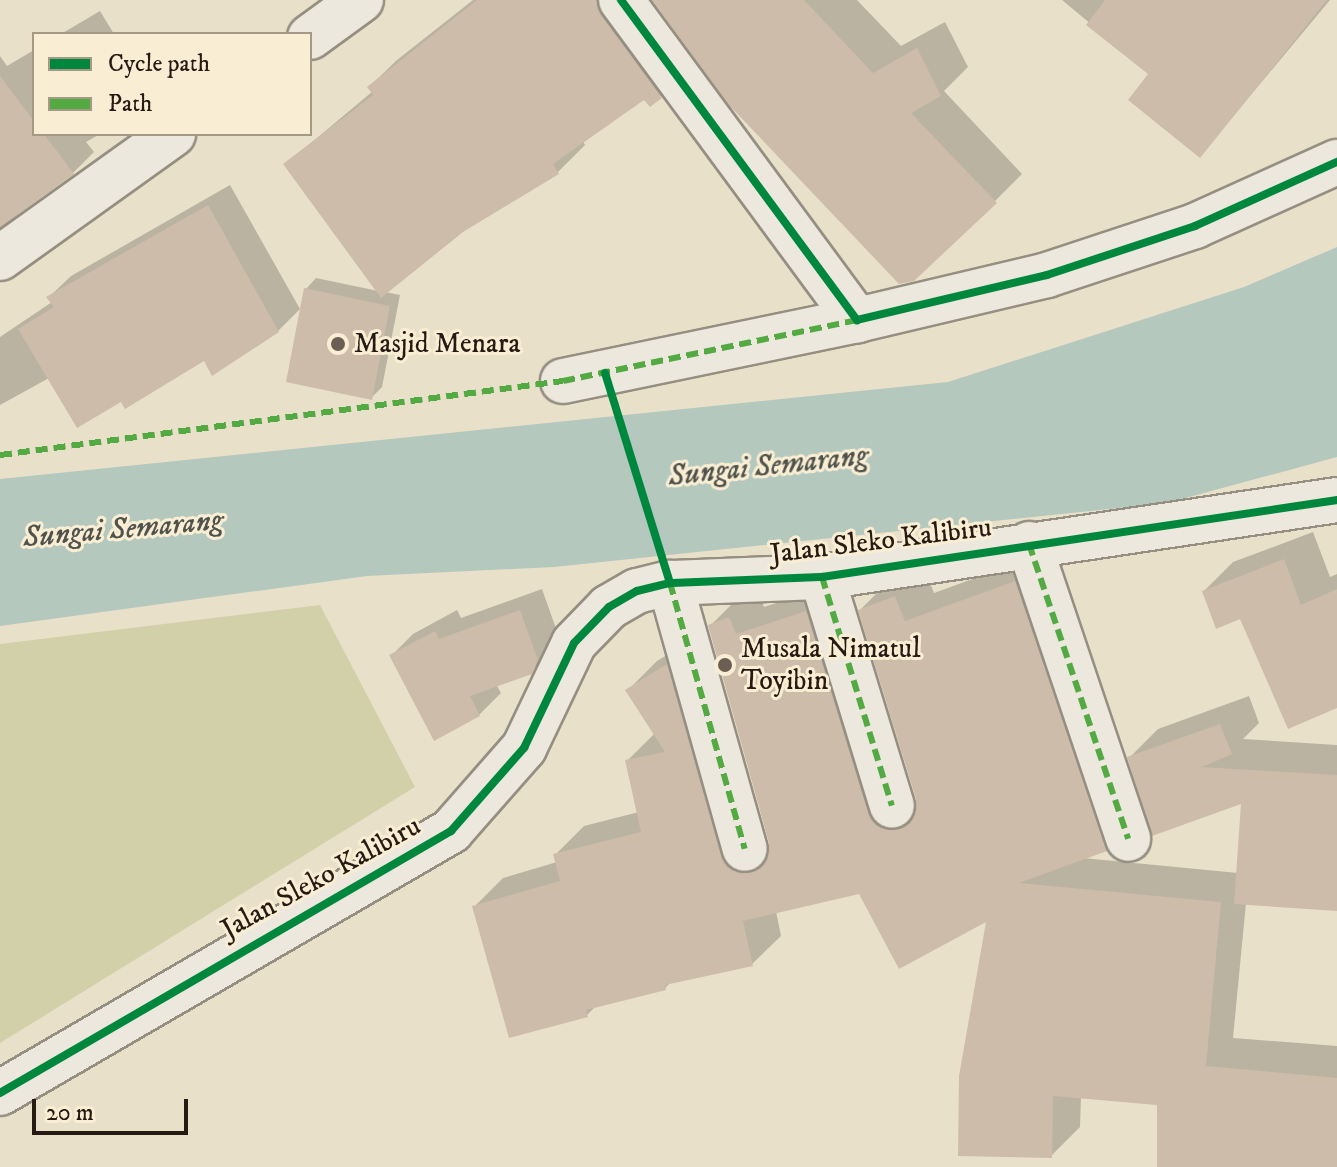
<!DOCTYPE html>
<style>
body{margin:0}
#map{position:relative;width:1337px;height:1167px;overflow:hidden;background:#e9e0ca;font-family:"IM FELL DW Pica",serif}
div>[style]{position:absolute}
.green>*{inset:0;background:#d2d0a9}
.water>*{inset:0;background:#b4c8bd}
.shadow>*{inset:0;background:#0003}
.building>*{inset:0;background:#ccbca9}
.roads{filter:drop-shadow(2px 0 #958f81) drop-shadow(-2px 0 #958f81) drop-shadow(0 2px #958f81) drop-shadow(0 -2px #958f81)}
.street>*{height:44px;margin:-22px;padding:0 22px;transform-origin:22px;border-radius:22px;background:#ece8dd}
.secondary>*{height:44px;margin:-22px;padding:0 22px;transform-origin:22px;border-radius:22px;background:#ece8dd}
.quiet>*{height:6px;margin-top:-3px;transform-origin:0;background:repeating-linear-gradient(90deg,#53a942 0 12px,transparent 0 18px)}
.cycleway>*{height:8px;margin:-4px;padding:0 4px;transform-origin:4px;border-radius:4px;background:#00873e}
.dots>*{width:22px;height:22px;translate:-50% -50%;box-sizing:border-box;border:4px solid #f9eed4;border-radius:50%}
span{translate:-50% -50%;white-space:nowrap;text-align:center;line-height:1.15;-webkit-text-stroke:6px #f9eed4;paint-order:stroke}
.poi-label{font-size:28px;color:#261a12}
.left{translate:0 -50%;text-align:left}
.street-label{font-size:28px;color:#261a12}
.water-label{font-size:30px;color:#50534c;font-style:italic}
.legend{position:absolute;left:32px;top:32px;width:280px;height:104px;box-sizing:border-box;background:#f9eed4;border:2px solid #a59986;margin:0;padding:10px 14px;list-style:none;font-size:24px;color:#261a12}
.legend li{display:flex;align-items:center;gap:16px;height:40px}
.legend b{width:40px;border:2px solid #a59986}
.scale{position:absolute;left:32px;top:1099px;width:156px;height:36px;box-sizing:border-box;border:4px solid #261a12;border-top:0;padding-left:10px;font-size:24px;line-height:28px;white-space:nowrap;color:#261a12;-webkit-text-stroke:6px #f9eed4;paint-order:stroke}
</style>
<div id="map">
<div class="green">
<div style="clip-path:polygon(320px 605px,415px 787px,0 1043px,0 644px)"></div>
</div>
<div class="water">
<div style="clip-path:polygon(1337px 247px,1337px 457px,1167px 503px,554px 567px,367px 576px,0 626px,0 479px,948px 382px,1244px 287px)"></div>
</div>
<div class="shadow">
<div style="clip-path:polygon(473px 0,640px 0,688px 69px,661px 96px,644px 97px,583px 141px,585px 145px,558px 172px,462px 231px,385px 292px,400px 295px,382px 387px,371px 398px,306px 289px,316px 278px,378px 291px,286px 164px,373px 91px,369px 87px,397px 60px)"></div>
<div style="clip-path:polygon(655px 0,857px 0,901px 46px,945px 22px,968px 67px,944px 91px,1022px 174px,995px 201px)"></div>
<div style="clip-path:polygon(1062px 0,1330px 0,1200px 156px,1151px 74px)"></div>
<div style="clip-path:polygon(100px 11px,114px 34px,61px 34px)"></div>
<div style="clip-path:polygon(34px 50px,34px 134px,100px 134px,86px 142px,94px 152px,73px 173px,0 228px,0 56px,7px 66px)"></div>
<div style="clip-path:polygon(230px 185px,300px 309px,278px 331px,205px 358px,49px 378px,0 405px,0 337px,52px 302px,49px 297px,71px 276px)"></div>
<div style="clip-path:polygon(1313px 532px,1330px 577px,1337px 574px,1337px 706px,1241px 617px,1204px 591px,1233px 562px)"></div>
<div style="clip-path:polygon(1044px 553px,1135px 821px,1106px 850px,1083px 858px,1238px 873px,1243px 801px,1129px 758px,1158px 729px,1249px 696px,1259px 723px,1243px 739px,1337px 745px,1337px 909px,1246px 903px,1233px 1038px,1337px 1046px,1337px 1167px,1159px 1167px,1159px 1103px,1081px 1096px,1080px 1127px,1051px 1156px,989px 918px,860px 892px,831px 897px,776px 911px,781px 936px,752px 964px,672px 981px,665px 988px,597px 1005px,587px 1015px,474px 907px,503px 878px,557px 862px,555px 855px,584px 826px,639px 812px,627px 761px,655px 733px,628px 690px,657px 661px,696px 637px,750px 828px,770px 846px,710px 626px,739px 597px,758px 590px,764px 607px,835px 584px,896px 784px,918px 802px,860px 610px,889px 581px,924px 568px,934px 593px)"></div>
<div style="clip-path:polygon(542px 589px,559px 637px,553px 650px,530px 672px,496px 684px,501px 693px,479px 715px,391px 656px,413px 634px,457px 610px,461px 618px)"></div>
</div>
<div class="building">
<div style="clip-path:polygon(477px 0,596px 0,601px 15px,662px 98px,650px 107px,644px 100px,553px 164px,559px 174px,463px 232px,381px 298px,283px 164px,373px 95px,367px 87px)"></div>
<div style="clip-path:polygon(652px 0,804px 0,873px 73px,917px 48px,941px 96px,911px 113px,997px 203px,914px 281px,899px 284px,729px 105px)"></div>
<div style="clip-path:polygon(1105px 0,1327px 0,1200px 158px,1128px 100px,1148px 74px,1086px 25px)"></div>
<div style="clip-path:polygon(0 76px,34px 121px,34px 134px,44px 134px,74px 174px,0 227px)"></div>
<div style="clip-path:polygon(208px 205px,279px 332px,212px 376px,204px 361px,125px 409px,121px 402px,77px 428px,18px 329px,54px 307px,46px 297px)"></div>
<div style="clip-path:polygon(304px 288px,390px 306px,372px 400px,286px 382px)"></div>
<div style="clip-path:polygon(1284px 559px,1301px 605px,1337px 589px,1337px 708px,1288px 729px,1240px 619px,1216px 629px,1202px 591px)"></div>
<div style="clip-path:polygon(1015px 581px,1107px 851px,1019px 883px,1221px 902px,1206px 1066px,1337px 1078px,1337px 1167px,1157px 1167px,1157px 1105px,1053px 1096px,1052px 1158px,958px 1156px,959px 1076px,986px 922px,899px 969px,859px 894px,743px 921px,753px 966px,665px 985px,666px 990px,586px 1010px,588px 1017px,509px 1038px,472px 906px,560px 881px,553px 854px,641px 832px,625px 760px,665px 752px,625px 690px,667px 664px,721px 856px,728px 867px,751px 873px,763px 866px,769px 842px,708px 625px,729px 617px,736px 634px,806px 611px,868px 813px,876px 825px,899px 830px,911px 822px,916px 799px,858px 610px,895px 596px,905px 621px)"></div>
<div style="clip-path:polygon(520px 610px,538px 660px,532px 674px,470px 696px,480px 716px,434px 741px,389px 655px,435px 631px,439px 639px)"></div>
<div style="clip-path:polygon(1220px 724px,1232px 754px,1202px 767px,1337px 775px,1337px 911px,1234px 904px,1241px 804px,1152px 836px,1127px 757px)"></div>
</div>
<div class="roads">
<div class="street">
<div style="left:621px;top:0;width:398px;rotate:53.6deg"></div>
<div style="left:857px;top:320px;width:195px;rotate:-13.3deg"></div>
<div style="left:1047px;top:275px;width:156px;rotate:-18.3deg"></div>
<div style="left:1195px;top:226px;width:156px;rotate:-24.3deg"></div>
<div style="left:563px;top:381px;width:300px;rotate:-11.7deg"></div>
<div style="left:1029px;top:544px;width:311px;rotate:71.4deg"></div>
<div style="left:822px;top:577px;width:239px;rotate:73deg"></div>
<div style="left:670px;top:583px;width:276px;rotate:74.3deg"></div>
<div style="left:0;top:1093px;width:522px;rotate:-30.15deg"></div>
<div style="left:451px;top:831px;width:111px;rotate:-48.7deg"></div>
<div style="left:524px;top:748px;width:116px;rotate:-64.5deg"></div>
<div style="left:574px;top:643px;width:50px;rotate:-45.8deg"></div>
<div style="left:609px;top:607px;width:32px;rotate:-30deg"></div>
<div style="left:637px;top:591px;width:34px;rotate:-14deg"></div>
<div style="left:670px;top:583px;width:152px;rotate:-2.3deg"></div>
<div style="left:822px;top:577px;width:521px;rotate:-8.5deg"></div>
</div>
<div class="secondary">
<div style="left:310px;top:37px;width:63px;rotate:-36deg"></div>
<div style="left:0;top:258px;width:213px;rotate:-35.6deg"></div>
</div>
</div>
<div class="quiet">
<div style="left:0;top:455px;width:568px;rotate:-7.49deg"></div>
<div style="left:563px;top:381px;width:300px;rotate:-11.7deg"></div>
<div style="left:1029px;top:544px;width:311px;rotate:71.4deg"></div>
<div style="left:822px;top:577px;width:239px;rotate:73deg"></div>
<div style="left:670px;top:583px;width:276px;rotate:74.3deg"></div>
</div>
<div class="cycleway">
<div style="left:621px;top:0;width:398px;rotate:53.6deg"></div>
<div style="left:857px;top:320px;width:195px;rotate:-13.3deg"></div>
<div style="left:1047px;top:275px;width:156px;rotate:-18.3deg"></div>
<div style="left:1195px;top:226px;width:156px;rotate:-24.3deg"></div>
<div style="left:605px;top:373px;width:220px;rotate:72.8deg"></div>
<div style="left:0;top:1093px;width:522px;rotate:-30.15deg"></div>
<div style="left:451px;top:831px;width:111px;rotate:-48.7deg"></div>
<div style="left:524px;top:748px;width:116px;rotate:-64.5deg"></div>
<div style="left:574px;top:643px;width:50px;rotate:-45.8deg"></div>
<div style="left:609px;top:607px;width:32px;rotate:-30deg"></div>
<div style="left:637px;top:591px;width:34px;rotate:-14deg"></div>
<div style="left:670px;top:583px;width:152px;rotate:-2.3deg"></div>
<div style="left:822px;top:577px;width:521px;rotate:-8.5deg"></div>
</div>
<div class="dots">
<div style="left:338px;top:344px;background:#6a5f52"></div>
<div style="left:725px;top:665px;background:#6a5f52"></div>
</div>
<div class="poi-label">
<span class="left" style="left:354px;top:344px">Masjid Menara</span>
<span class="left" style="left:741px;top:665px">Musala Nimatul<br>Toyibin</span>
</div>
<div class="street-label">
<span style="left:881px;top:541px;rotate:-7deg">Jalan Sleko Kalibiru</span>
<span style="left:321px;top:878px;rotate:-29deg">Jalan Sleko Kalibiru</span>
</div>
<div class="water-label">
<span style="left:768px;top:467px;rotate:-6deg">Sungai Semarang</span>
<span style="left:123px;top:530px;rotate:-5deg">Sungai Semarang</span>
</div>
<ul class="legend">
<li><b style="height:10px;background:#00873e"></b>Cycle path</li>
<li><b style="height:10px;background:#53a942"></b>Path</li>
</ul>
<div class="scale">20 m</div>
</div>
